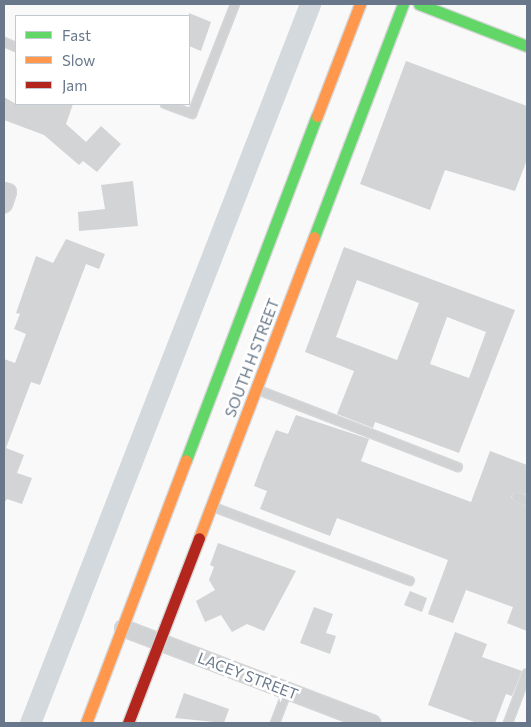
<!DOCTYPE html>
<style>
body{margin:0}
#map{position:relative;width:531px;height:727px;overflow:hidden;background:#f9f9f9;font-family:Commissioner,sans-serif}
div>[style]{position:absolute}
.canal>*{height:21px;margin:-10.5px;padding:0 10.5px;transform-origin:10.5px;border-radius:10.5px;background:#d3d9dd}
.building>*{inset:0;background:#d2d4d5}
.roads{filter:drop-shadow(1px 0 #d6d7d8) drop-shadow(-1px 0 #d6d7d8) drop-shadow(0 1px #d6d7d8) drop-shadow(0 -1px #d6d7d8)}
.lane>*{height:8px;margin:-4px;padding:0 4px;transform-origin:4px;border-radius:4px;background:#d1d2d4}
.street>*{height:16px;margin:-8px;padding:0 8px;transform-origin:8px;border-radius:8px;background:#d1d2d4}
.fast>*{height:11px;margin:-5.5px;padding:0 5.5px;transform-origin:5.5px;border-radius:5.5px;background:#63d668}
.slow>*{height:11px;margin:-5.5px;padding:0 5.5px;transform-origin:5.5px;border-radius:5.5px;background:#ff974d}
.jam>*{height:11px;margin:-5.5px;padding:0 5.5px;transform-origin:5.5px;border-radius:5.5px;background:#b3261e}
span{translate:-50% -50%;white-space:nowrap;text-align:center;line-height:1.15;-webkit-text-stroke:5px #fff;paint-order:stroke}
.street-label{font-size:15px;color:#68788a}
.frame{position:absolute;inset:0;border:5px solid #68788a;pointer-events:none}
.legend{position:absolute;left:15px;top:15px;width:175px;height:90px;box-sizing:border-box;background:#fff;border:1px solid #c3c9d0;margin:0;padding:6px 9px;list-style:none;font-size:15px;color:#68788a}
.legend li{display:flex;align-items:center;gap:10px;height:25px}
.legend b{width:25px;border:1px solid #c3c9d0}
</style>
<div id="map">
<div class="canal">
<div style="left:30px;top:723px;width:772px;rotate:-68.72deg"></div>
</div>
<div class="building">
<div style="clip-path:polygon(189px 13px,211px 22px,201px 51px,189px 46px)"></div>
<div style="clip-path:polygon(406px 61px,527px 106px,527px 160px,515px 191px,445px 170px,430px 210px,360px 184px)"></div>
<div style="clip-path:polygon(4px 97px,16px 104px,73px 104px,66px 124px,86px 142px,101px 126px,121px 144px,97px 172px,83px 161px,79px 165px,44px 135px,4px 120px)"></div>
<div style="clip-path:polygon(133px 181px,138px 226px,79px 231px,78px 212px,105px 209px,101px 185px)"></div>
<div style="clip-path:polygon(66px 239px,105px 254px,99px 269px,86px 264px,40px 385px,31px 382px,6px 448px,24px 455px,17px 473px,32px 478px,22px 504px,7px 499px,4px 503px,4px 359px,15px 363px,26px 334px,14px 329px,20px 314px,16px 313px,36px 256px,53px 263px)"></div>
<div style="clip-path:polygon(evenodd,344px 247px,515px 310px,459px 453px,375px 422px,373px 428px,337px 414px,354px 371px,305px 352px,344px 247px,357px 280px,419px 303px,397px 360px,336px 337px,357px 280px,344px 247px,447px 317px,486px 332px,469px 378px,430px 364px,447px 317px)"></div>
<div style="clip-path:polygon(296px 415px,369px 439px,361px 461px,471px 502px,490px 451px,527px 465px,527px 495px,516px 492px,511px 497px,527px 507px,527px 631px,507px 623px,513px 607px,466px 590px,453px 623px,428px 614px,448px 560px,337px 518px,330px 536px,260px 509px,267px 491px,254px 486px,264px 459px,276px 430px,288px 434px)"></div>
<div style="clip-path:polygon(218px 543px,296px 571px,264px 631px,247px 624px,232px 632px,221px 615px,205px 622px,196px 601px,215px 590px,209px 580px,214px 567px,210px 565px)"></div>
<div style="clip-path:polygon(410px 591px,427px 598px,422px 612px,404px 605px)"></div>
<div style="clip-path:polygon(314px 607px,333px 614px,326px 633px,336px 636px,330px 654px,300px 643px)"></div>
<div style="clip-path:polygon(455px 632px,487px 644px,482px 657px,522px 671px,512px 696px,506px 694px,495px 723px,477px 723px,428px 705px)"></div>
<div style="clip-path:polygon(184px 693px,229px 709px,224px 723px,175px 718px)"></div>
</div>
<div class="roads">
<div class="lane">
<div style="left:4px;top:42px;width:13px;rotate:23deg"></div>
<div style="left:165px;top:104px;width:29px;rotate:20deg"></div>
<div style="left:192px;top:114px;width:118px;rotate:-68.6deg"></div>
<div style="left:258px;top:390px;width:214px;rotate:21.1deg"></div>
<div style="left:517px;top:497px;width:11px;rotate:22deg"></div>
<div style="left:213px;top:507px;width:210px;rotate:20.6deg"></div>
<div style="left:275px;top:723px;width:34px;rotate:-69deg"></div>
<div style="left:508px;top:723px;width:53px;rotate:-69.2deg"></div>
</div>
<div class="street">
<div style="left:4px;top:191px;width:4px;rotate:14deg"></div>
<div style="left:8px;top:192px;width:13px;rotate:108deg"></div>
<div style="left:123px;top:628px;width:267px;rotate:20.9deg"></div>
</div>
<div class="fast">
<div style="left:419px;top:4px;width:116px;rotate:21.3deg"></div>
<div style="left:314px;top:237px;width:249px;rotate:-69.1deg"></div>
<div style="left:186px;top:460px;width:368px;rotate:-69.2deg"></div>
</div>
<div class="slow">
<div style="left:317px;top:116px;width:120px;rotate:-69deg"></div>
<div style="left:199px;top:538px;width:322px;rotate:-69.1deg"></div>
<div style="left:86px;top:723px;width:281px;rotate:-69.2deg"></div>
</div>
<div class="jam">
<div style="left:128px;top:723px;width:198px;rotate:-69deg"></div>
</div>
</div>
<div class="street-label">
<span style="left:252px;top:358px;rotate:-69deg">SOUTH H STREET</span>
<span style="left:248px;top:676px;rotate:21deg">LACEY STREET</span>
</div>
<div class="frame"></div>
<ul class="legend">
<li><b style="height:6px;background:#63d668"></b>Fast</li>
<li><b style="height:6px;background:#ff974d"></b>Slow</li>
<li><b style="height:6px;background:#b3261e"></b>Jam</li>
</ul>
</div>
